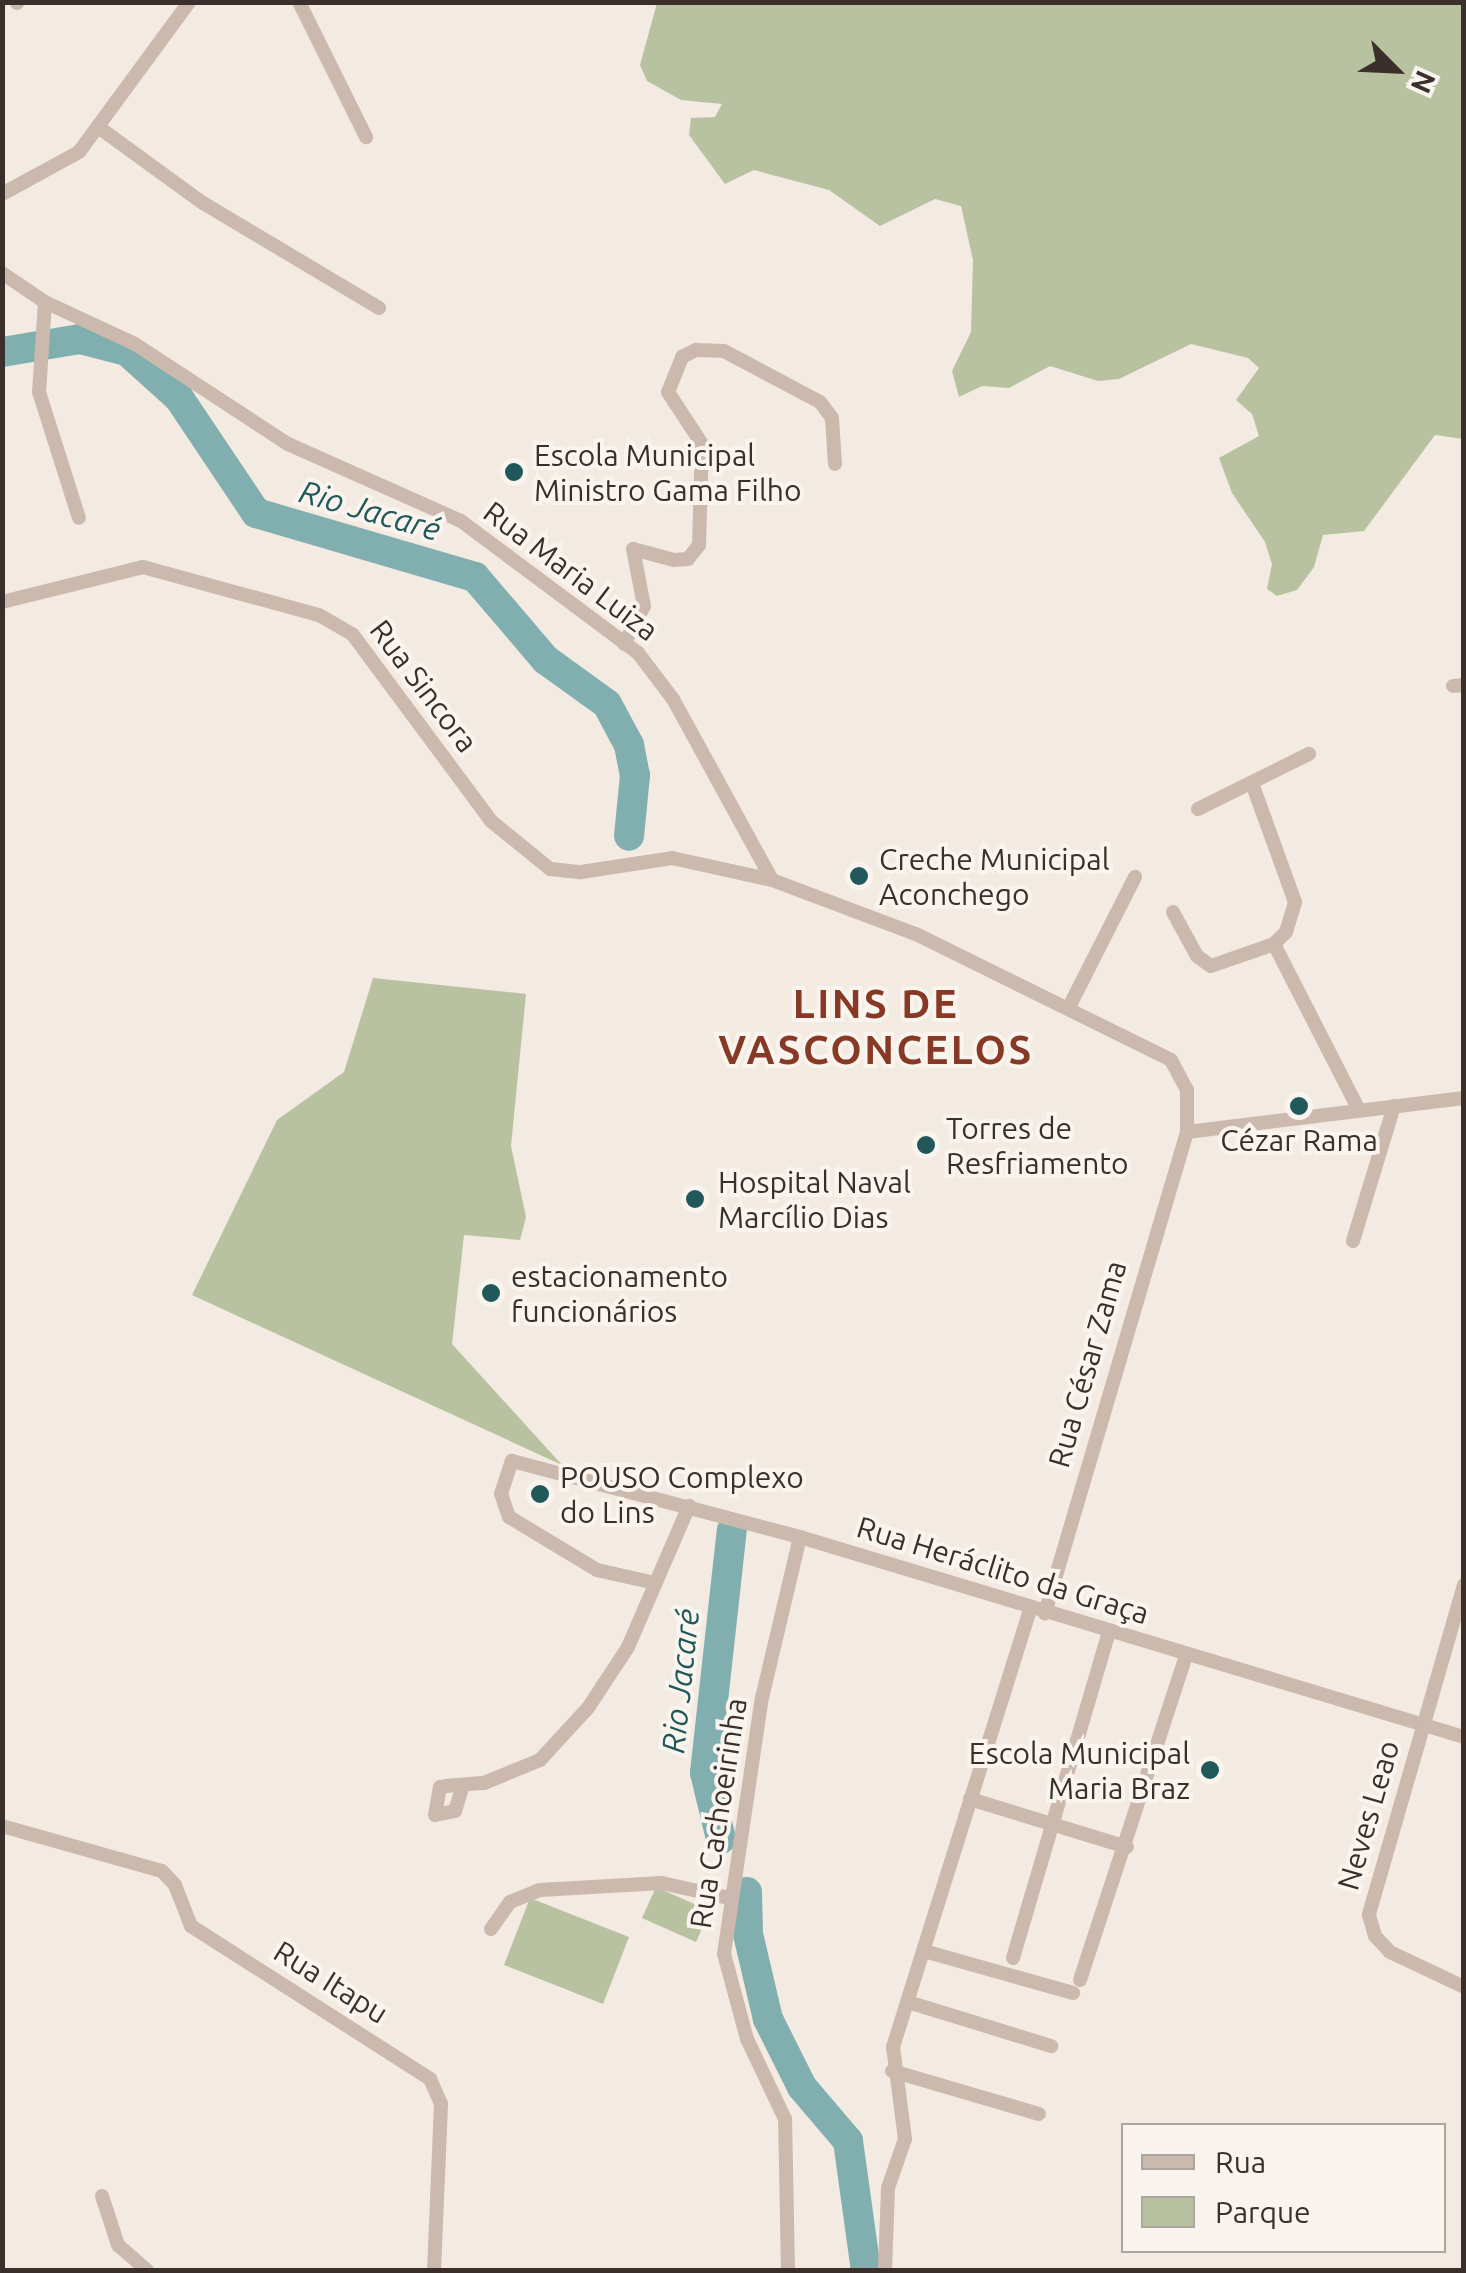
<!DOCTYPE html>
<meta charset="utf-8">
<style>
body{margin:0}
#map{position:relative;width:1466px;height:2273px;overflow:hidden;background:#f3eae1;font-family:Ubuntu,sans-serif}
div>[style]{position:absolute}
.green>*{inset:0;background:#b8c2a1}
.river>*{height:30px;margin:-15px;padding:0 15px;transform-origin:15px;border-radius:15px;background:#81afaf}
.minor>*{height:14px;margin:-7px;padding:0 7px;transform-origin:7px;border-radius:7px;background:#cbb9ad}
.dots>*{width:28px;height:28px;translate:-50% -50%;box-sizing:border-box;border:5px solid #faf4ee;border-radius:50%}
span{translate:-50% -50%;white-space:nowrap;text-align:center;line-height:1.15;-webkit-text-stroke:8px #faf4ee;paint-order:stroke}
.poi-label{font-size:30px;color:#3a2f2b}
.left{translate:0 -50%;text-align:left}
.right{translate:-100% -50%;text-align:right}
.street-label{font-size:30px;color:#3a2f2b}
.water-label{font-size:32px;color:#21595b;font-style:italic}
.district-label{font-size:40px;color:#873926;font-weight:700;letter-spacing:2.5px}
.frame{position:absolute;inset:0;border:5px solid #3a2f2b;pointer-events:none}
.legend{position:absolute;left:1121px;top:2123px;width:325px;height:130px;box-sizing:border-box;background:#faf4ee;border:2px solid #ada5a0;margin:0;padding:12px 18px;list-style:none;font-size:30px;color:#3a2f2b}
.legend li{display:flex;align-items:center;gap:20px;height:50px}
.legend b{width:50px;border:2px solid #ada5a0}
.north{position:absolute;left:1346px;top:20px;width:100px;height:100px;-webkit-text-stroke:8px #faf4ee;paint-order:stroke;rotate:114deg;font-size:28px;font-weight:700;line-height:40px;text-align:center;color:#3a2f2b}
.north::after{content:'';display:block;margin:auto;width:35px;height:45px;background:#3a2f2b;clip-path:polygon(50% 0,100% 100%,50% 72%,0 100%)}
</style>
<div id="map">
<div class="green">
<div style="clip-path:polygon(657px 3px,1463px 3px,1463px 439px,1435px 435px,1364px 531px,1323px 535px,1314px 567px,1297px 590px,1277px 596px,1267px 589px,1272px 564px,1265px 542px,1232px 493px,1219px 458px,1259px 436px,1252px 414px,1236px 400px,1259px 368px,1248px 358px,1191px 344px,1119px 379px,1098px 381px,1050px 366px,1009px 388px,982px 386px,959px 397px,952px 371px,971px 332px,973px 260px,961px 206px,935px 199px,880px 226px,829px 190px,754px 170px,725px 184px,689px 135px,691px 118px,715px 117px,722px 104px,681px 100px,647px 81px,640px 65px)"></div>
<div style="clip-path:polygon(373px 978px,526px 994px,511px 1146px,526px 1217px,520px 1240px,464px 1235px,452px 1344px,562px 1465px,192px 1295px,277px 1120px,344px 1072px)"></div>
<div style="clip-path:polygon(656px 1887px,710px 1911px,696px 1942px,642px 1918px)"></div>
<div style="clip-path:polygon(530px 1898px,629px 1937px,603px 2004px,504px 1965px)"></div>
</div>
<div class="river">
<div style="left:2px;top:352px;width:79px;rotate:-9.5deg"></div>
<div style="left:80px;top:339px;width:49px;rotate:14.3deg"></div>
<div style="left:127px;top:351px;width:70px;rotate:42.1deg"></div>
<div style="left:179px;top:398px;width:138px;rotate:56.2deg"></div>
<div style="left:256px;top:513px;width:228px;rotate:16.3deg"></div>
<div style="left:475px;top:577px;width:109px;rotate:49.5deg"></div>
<div style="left:546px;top:660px;width:75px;rotate:35.8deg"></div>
<div style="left:607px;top:704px;width:47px;rotate:61.8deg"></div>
<div style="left:629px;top:745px;width:31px;rotate:79deg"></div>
<div style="left:635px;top:775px;width:61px;rotate:95.6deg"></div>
<div style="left:721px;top:1839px;width:68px;rotate:-103.6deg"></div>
<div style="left:705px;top:1773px;width:244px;rotate:-83.7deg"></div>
<div style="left:747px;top:1892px;width:42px;rotate:88.6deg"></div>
<div style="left:748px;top:1934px;width:87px;rotate:76.8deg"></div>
<div style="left:768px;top:2019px;width:76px;rotate:63.4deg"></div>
<div style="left:802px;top:2087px;width:71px;rotate:49.6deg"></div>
<div style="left:848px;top:2141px;width:130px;rotate:82.1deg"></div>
</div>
<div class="minor">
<div style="left:299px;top:2px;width:151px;rotate:63.6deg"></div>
<div style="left:17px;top:3px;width:1px;rotate:-45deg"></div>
<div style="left:101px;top:129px;width:126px;rotate:36deg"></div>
<div style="left:203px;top:203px;width:205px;rotate:30.8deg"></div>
<div style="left:2px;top:194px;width:88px;rotate:-28.6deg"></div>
<div style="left:79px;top:152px;width:186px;rotate:-53.7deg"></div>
<div style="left:2px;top:273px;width:52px;rotate:34deg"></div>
<div style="left:45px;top:302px;width:99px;rotate:25deg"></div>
<div style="left:135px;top:344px;width:183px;rotate:33.2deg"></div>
<div style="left:288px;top:444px;width:189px;rotate:24deg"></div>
<div style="left:461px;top:521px;width:221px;rotate:36.7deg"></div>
<div style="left:638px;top:653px;width:58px;rotate:52.7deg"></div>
<div style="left:673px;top:699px;width:206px;rotate:61.3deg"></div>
<div style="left:45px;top:302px;width:90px;rotate:93.8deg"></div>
<div style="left:39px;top:392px;width:132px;rotate:72.4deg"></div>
<div style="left:2px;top:602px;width:145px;rotate:-13.9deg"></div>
<div style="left:143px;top:567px;width:182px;rotate:15.3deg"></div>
<div style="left:319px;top:615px;width:39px;rotate:30deg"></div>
<div style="left:353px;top:635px;width:232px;rotate:53.4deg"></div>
<div style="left:491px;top:821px;width:76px;rotate:39.1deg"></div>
<div style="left:550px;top:869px;width:31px;rotate:6deg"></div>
<div style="left:581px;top:872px;width:92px;rotate:-8.7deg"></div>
<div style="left:672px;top:858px;width:102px;rotate:12.4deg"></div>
<div style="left:772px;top:880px;width:154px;rotate:20.6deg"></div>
<div style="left:916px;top:934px;width:284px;rotate:26.3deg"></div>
<div style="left:1171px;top:1060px;width:34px;rotate:62deg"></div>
<div style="left:1187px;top:1090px;width:42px;rotate:90deg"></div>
<div style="left:1187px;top:1132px;width:502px;rotate:106.45deg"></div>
<div style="left:624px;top:644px;width:43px;rotate:-62.2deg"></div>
<div style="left:644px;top:606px;width:58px;rotate:-100.9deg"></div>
<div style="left:633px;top:549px;width:42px;rotate:15deg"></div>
<div style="left:674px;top:560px;width:14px;rotate:-4deg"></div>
<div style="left:688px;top:559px;width:18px;rotate:-52deg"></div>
<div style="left:699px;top:545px;width:101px;rotate:-88.3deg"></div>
<div style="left:702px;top:444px;width:62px;rotate:-123.2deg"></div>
<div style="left:668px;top:392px;width:38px;rotate:-68deg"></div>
<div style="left:682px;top:357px;width:16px;rotate:-27deg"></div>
<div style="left:696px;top:350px;width:28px;rotate:2deg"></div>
<div style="left:724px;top:351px;width:109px;rotate:28deg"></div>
<div style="left:820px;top:402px;width:20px;rotate:53deg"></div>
<div style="left:832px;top:418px;width:46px;rotate:86.3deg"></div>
<div style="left:1453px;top:686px;width:11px;rotate:-5deg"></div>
<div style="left:1198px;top:809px;width:124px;rotate:-26.4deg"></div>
<div style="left:1173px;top:912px;width:50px;rotate:61.4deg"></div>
<div style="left:1197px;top:956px;width:17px;rotate:36deg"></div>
<div style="left:1211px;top:966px;width:67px;rotate:-19.2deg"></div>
<div style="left:1274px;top:944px;width:17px;rotate:-45deg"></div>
<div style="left:1286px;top:932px;width:31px;rotate:-73deg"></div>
<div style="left:1295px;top:902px;width:123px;rotate:-109.9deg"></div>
<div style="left:1274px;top:944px;width:186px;rotate:62.9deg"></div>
<div style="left:1069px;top:1007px;width:146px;rotate:-63.1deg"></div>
<div style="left:1187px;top:1132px;width:279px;rotate:-7deg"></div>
<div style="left:1353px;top:1241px;width:141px;rotate:-73.1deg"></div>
<div style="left:655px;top:1583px;width:59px;rotate:-167.4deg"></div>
<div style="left:597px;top:1570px;width:103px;rotate:-148.9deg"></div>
<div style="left:509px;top:1517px;width:24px;rotate:-109deg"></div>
<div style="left:501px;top:1494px;width:35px;rotate:-72deg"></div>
<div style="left:512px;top:1461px;width:298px;rotate:14.8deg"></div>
<div style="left:800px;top:1537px;width:693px;rotate:16.76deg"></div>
<div style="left:1464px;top:1585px;width:343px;rotate:106.1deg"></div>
<div style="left:1369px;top:1915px;width:22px;rotate:74deg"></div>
<div style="left:1375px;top:1936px;width:22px;rotate:47deg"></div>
<div style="left:1390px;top:1952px;width:82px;rotate:25.3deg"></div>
<div style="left:463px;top:1785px;width:27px;rotate:107deg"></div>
<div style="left:455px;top:1811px;width:20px;rotate:169deg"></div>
<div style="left:435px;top:1815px;width:28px;rotate:-80deg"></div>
<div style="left:440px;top:1787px;width:6px;rotate:-9deg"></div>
<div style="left:446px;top:1786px;width:38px;rotate:-5deg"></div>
<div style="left:484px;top:1783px;width:61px;rotate:-22.3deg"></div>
<div style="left:540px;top:1760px;width:71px;rotate:-47.3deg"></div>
<div style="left:588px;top:1708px;width:73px;rotate:-56.7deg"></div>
<div style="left:628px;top:1647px;width:154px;rotate:-66.6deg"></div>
<div style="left:970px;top:1799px;width:164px;rotate:17deg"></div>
<div style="left:2px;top:1826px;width:166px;rotate:15.7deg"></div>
<div style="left:162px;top:1871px;width:19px;rotate:47deg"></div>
<div style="left:175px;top:1885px;width:44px;rotate:68.7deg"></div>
<div style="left:191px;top:1926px;width:284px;rotate:32.6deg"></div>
<div style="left:430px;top:2079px;width:27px;rotate:66deg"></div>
<div style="left:441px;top:2104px;width:166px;rotate:92.4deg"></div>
<div style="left:491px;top:1929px;width:33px;rotate:-55deg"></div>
<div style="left:510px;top:1902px;width:32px;rotate:-22deg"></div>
<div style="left:540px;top:1890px;width:122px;rotate:-3.3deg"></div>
<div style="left:662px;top:1883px;width:69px;rotate:12.6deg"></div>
<div style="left:924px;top:1951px;width:155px;rotate:15.7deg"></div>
<div style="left:1013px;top:1958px;width:340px;rotate:-73.6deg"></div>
<div style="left:1080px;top:1980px;width:342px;rotate:-71.9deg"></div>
<div style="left:908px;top:2002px;width:150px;rotate:17.1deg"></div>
<div style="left:892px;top:2071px;width:153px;rotate:16.3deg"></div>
<div style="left:102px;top:2196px;width:52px;rotate:71.9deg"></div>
<div style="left:118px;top:2245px;width:38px;rotate:41deg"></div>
<div style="left:788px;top:2270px;width:151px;rotate:-91.1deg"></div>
<div style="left:785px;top:2119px;width:89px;rotate:-115.4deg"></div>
<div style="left:747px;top:2039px;width:88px;rotate:-105.1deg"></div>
<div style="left:724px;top:1954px;width:259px;rotate:-81.6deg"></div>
<div style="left:762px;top:1698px;width:165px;rotate:-76.7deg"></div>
<div style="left:885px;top:2270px;width:82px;rotate:-87.9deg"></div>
<div style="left:888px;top:2188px;width:52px;rotate:-70.9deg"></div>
<div style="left:905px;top:2139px;width:93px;rotate:-97.4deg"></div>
<div style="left:893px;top:2047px;width:459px;rotate:-72.6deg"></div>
</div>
<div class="dots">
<div style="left:514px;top:472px;background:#21595b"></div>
<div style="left:859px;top:876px;background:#21595b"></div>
<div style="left:1299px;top:1106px;background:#21595b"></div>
<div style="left:926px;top:1145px;background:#21595b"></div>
<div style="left:695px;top:1199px;background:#21595b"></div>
<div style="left:491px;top:1293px;background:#21595b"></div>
<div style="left:540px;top:1494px;background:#21595b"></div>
<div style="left:1210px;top:1770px;background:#21595b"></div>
</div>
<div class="poi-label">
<span class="left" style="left:534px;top:472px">Escola Municipal<br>Ministro Gama Filho</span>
<span class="left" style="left:879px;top:876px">Creche Municipal<br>Aconchego</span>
<span class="left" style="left:946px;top:1145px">Torres de<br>Resfriamento</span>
<span style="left:1299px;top:1140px">Cézar Rama</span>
<span class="left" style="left:718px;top:1199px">Hospital Naval<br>Marcílio Dias</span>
<span class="left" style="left:511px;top:1293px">estacionamento<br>funcionários</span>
<span class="left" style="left:560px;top:1494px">POUSO Complexo<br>do Lins</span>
<span class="right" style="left:1190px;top:1770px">Escola Municipal<br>Maria Braz</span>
</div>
<div class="street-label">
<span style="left:571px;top:571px;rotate:37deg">Rua Maria Luiza</span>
<span style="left:424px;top:686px;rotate:53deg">Rua Sincora</span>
<span style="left:1087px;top:1364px;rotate:-74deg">Rua César Zama</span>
<span style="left:1003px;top:1570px;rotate:17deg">Rua Heráclito da Graça</span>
<span style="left:718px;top:1813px;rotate:-81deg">Rua Cachoeirinha</span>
<span style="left:1368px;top:1815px;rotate:-74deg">Neves Leao</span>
<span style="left:331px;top:1982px;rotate:32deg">Rua Itapu</span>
</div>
<div class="water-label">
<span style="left:370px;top:510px;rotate:16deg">Rio Jacaré</span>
<span style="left:680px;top:1681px;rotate:-84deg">Rio Jacaré</span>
</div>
<div class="district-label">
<span style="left:876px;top:1027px">LINS DE<br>VASCONCELOS</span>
</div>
<div class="frame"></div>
<ul class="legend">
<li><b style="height:12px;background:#cbb9ad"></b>Rua</li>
<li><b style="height:28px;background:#b8c2a1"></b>Parque</li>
</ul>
<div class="north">N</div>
</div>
